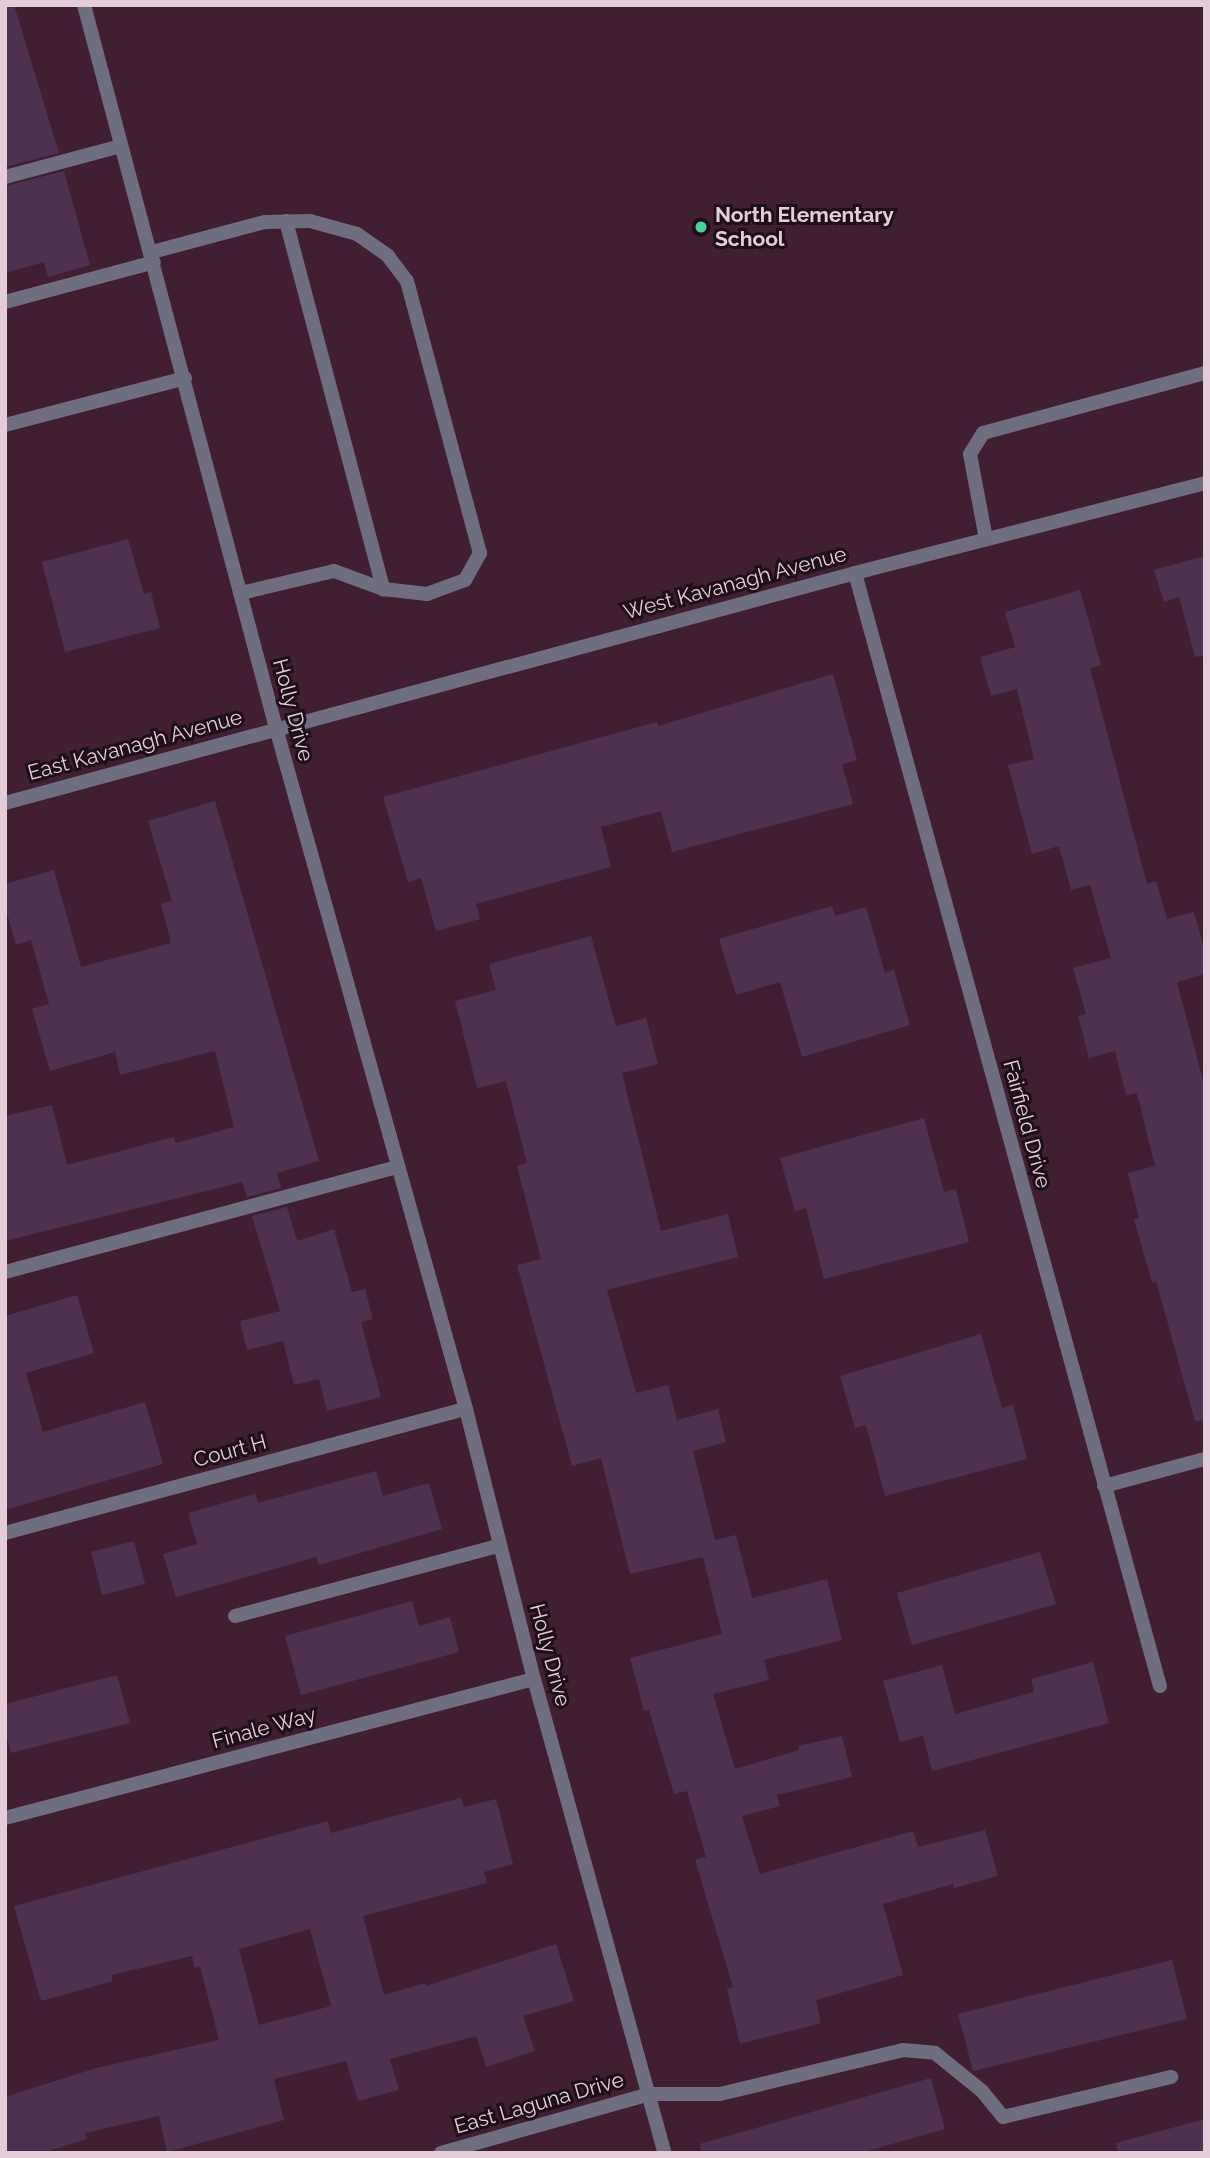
<!DOCTYPE html>
<style>
body{margin:0}
#map{position:relative;width:1210px;height:2158px;overflow:hidden;background:#421e33;font-family:Raleway,sans-serif}
div>[style]{position:absolute}
.building>*{inset:0;background:#4e3150}
.service>*{height:14px;margin:-7px;padding:0 7px;transform-origin:7px;border-radius:7px;background:#6e6e80}
.minor>*{height:14px;margin:-7px;padding:0 7px;transform-origin:7px;border-radius:7px;background:#6e6e80}
.tertiary>*{height:14px;margin:-7px;padding:0 7px;transform-origin:7px;border-radius:7px;background:#6e6e80}
.dots>*{width:19px;height:19px;translate:-50% -50%;box-sizing:border-box;border:4px solid #1e0e18;border-radius:50%}
span{translate:-50% -50%;white-space:nowrap;text-align:center;line-height:1.15;-webkit-text-stroke:6px #1e0e18;paint-order:stroke}
.poi-label{font-size:21px;color:#e4ccd9;font-weight:700}
.left{translate:0 -50%;text-align:left}
.street-label{font-size:21px;color:#e4ccd9}
.frame{position:absolute;inset:0;border:7px solid #e4ccd9;pointer-events:none}
</style>
<div id="map">
<div class="building">
<div style="clip-path:polygon(5px 5px,14px 5px,59px 153px,5px 167px)"></div>
<div style="clip-path:polygon(64px 171px,90px 265px,48px 277px,44px 262px,5px 273px,5px 186px)"></div>
<div style="clip-path:polygon(128px 539px,144px 594px,151px 592px,160px 628px,65px 652px,42px 562px)"></div>
<div style="clip-path:polygon(1205px 556px,1205px 656px,1195px 657px,1179px 597px,1164px 602px,1154px 570px)"></div>
<div style="clip-path:polygon(1080px 590px,1101px 665px,1090px 668px,1147px 884px,1156px 881px,1167px 919px,1194px 912px,1205px 951px,1205px 974px,1177px 982px,1205px 1088px,1205px 1420px,1195px 1421px,1156px 1281px,1152px 1283px,1134px 1219px,1139px 1218px,1128px 1173px,1155px 1166px,1137px 1093px,1126px 1095px,1115px 1051px,1089px 1058px,1078px 1016px,1086px 1014px,1073px 968px,1111px 958px,1090px 885px,1071px 890px,1059px 846px,1032px 854px,1008px 765px,1034px 759px,1017px 689px,991px 696px,980px 657px,1015px 647px,1005px 612px)"></div>
<div style="clip-path:polygon(833px 674px,857px 760px,842px 764px,853px 804px,672px 852px,661px 811px,601px 827px,611px 867px,476px 904px,480px 919px,436px 931px,421px 878px,408px 882px,383px 797px,657px 722px,658px 726px)"></div>
<div style="clip-path:polygon(215px 801px,319px 1161px,277px 1173px,281px 1188px,247px 1197px,242px 1182px,5px 1241px,5px 1116px,52px 1105px,67px 1165px,174px 1137px,176px 1143px,234px 1127px,215px 1051px,120px 1075px,115px 1052px,50px 1071px,32px 1009px,49px 1004px,31px 940px,16px 945px,5px 906px,5px 884px,54px 870px,81px 967px,171px 943px,161px 904px,172px 901px,148px 821px)"></div>
<div style="clip-path:polygon(832px 906px,835px 916px,866px 907px,885px 973px,894px 970px,910px 1025px,802px 1057px,780px 982px,736px 995px,719px 939px)"></div>
<div style="clip-path:polygon(591px 936px,616px 1026px,646px 1018px,658px 1064px,622px 1073px,661px 1231px,728px 1214px,738px 1257px,607px 1290px,636px 1393px,668px 1385px,677px 1420px,718px 1409px,726px 1442px,693px 1451px,715px 1540px,736px 1535px,752px 1598px,827px 1579px,842px 1640px,764px 1660px,769px 1680px,713px 1694px,735px 1769px,799px 1750px,798px 1746px,842px 1736px,852px 1777px,777px 1795px,780px 1806px,742px 1816px,760px 1874px,913px 1831px,918px 1847px,985px 1830px,998px 1876px,954px 1888px,953px 1884px,883px 1904px,903px 1975px,816px 2000px,821px 2023px,740px 2044px,727px 1989px,733px 1987px,695px 1860px,706px 1857px,687px 1791px,674px 1794px,649px 1710px,644px 1711px,630px 1658px,722px 1634px,703px 1557px,630px 1574px,601px 1458px,572px 1466px,517px 1265px,541px 1259px,517px 1166px,527px 1163px,506px 1081px,477px 1088px,455px 1001px,496px 990px,489px 964px)"></div>
<div style="clip-path:polygon(924px 1118px,944px 1192px,956px 1189px,969px 1242px,824px 1279px,806px 1208px,795px 1211px,780px 1158px)"></div>
<div style="clip-path:polygon(287px 1207px,297px 1241px,334px 1229px,352px 1292px,365px 1289px,373px 1319px,361px 1322px,381px 1397px,327px 1411px,319px 1379px,294px 1385px,283px 1341px,247px 1350px,240px 1321px,280px 1311px,252px 1216px)"></div>
<div style="clip-path:polygon(77px 1295px,94px 1353px,26px 1373px,43px 1432px,145px 1402px,163px 1464px,5px 1510px,5px 1316px)"></div>
<div style="clip-path:polygon(981px 1334px,1002px 1408px,1013px 1405px,1027px 1459px,885px 1496px,866px 1425px,855px 1428px,840px 1376px)"></div>
<div style="clip-path:polygon(376px 1471px,383px 1496px,429px 1483px,442px 1529px,319px 1565px,316px 1557px,176px 1597px,163px 1554px,197px 1544px,188px 1513px,255px 1494px,258px 1503px)"></div>
<div style="clip-path:polygon(134px 1541px,145px 1584px,102px 1595px,91px 1552px)"></div>
<div style="clip-path:polygon(1040px 1552px,1056px 1604px,912px 1645px,897px 1593px)"></div>
<div style="clip-path:polygon(412px 1601px,419px 1626px,450px 1617px,459px 1652px,301px 1695px,285px 1636px)"></div>
<div style="clip-path:polygon(1093px 1662px,1109px 1723px,932px 1771px,923px 1736px,900px 1742px,883px 1681px,942px 1665px,955px 1714px,1034px 1692px,1031px 1679px)"></div>
<div style="clip-path:polygon(117px 1675px,130px 1723px,11px 1753px,5px 1730px,5px 1704px)"></div>
<div style="clip-path:polygon(evenodd,461px 1798px,464px 1807px,496px 1799px,513px 1864px,484px 1872px,487px 1883px,363px 1916px,384px 1995px,425px 1983px,426px 1986px,556px 1944px,574px 2001px,523px 2016px,535px 2051px,486px 2067px,476px 2036px,390px 2059px,399px 2090px,358px 2101px,346px 2061px,274px 2079px,284px 2120px,167px 2152px,159px 2116px,85px 2133px,87px 2139px,42px 2153px,5px 2153px,5px 2097px,96px 2068px,219px 2040px,200px 1966px,195px 1968px,192px 1956px,111px 1975px,113px 1981px,41px 2001px,14px 1906px,328px 1821px,331px 1833px,461px 1798px,310px 1929px,331px 2006px,259px 2025px,239px 1949px,310px 1929px)"></div>
<div style="clip-path:polygon(1172px 1960px,1187px 2019px,973px 2071px,958px 2014px)"></div>
<div style="clip-path:polygon(931px 2078px,945px 2129px,860px 2153px,701px 2153px,700px 2144px)"></div>
<div style="clip-path:polygon(1205px 2119px,1205px 2153px,1118px 2153px,1116px 2143px)"></div>
</div>
<div class="service">
<div style="left:286px;top:221px;width:381px;rotate:75.2deg"></div>
<div style="left:152px;top:252px;width:117px;rotate:-14.9deg"></div>
<div style="left:265px;top:222px;width:45px;rotate:-1.3deg"></div>
<div style="left:310px;top:221px;width:49px;rotate:15.5deg"></div>
<div style="left:357px;top:234px;width:38px;rotate:35deg"></div>
<div style="left:388px;top:256px;width:31px;rotate:53deg"></div>
<div style="left:407px;top:281px;width:282px;rotate:75deg"></div>
<div style="left:480px;top:553px;width:31px;rotate:119deg"></div>
<div style="left:465px;top:580px;width:40px;rotate:159.8deg"></div>
<div style="left:427px;top:594px;width:44px;rotate:-173.5deg"></div>
<div style="left:383px;top:589px;width:52px;rotate:-159.8deg"></div>
<div style="left:334px;top:571px;width:96px;rotate:166.7deg"></div>
<div style="left:5px;top:425px;width:186px;rotate:-14.6deg"></div>
<div style="left:986px;top:539px;width:86px;rotate:-100.7deg"></div>
<div style="left:970px;top:454px;width:25px;rotate:-58deg"></div>
<div style="left:983px;top:433px;width:230px;rotate:-15.1deg"></div>
</div>
<div class="minor">
<div style="left:5px;top:177px;width:120px;rotate:-15deg"></div>
<div style="left:5px;top:302px;width:154px;rotate:-15deg"></div>
<div style="left:855px;top:573px;width:1154px;rotate:74.68deg"></div>
<div style="left:5px;top:803px;width:881px;rotate:-15.14deg"></div>
<div style="left:855px;top:573px;width:361px;rotate:-14.4deg"></div>
<div style="left:5px;top:1272px;width:406px;rotate:-15deg"></div>
<div style="left:1104px;top:1486px;width:105px;rotate:-15deg"></div>
<div style="left:5px;top:1533px;width:477px;rotate:-15.1deg"></div>
<div style="left:235px;top:1616px;width:273px;rotate:-14.9deg"></div>
<div style="left:5px;top:1818px;width:547px;rotate:-14.72deg"></div>
<div style="left:441px;top:2153px;width:216px;rotate:-15.8deg"></div>
<div style="left:649px;top:2094px;width:71px"></div>
<div style="left:720px;top:2094px;width:188px;rotate:-13.5deg"></div>
<div style="left:903px;top:2050px;width:32px;rotate:5deg"></div>
<div style="left:935px;top:2053px;width:60px;rotate:39deg"></div>
<div style="left:982px;top:2091px;width:33px;rotate:51deg"></div>
<div style="left:1003px;top:2117px;width:173px;rotate:-13.4deg"></div>
</div>
<div class="tertiary">
<div style="left:84px;top:5px;width:748px;rotate:75.13deg"></div>
<div style="left:276px;top:728px;width:707px;rotate:74.41deg"></div>
<div style="left:466px;top:1409px;width:278px;rotate:75.9deg"></div>
<div style="left:534px;top:1679px;width:492px;rotate:74.6deg"></div>
</div>
<div class="dots">
<div style="left:701px;top:227px;background:#44d49f"></div>
</div>
<div class="poi-label">
<span class="left" style="left:715px;top:227px">North Elementary<br>School</span>
</div>
<div class="street-label">
<span style="left:735px;top:583px;rotate:-15deg">West Kavanagh Avenue</span>
<span style="left:293px;top:710px;rotate:75deg">Holly Drive</span>
<span style="left:135px;top:745px;rotate:-15deg">East Kavanagh Avenue</span>
<span style="left:1027px;top:1124px;rotate:75deg">Fairfield Drive</span>
<span style="left:230px;top:1451px;rotate:-15deg">Court H</span>
<span style="left:550px;top:1655px;rotate:75deg">Holly Drive</span>
<span style="left:264px;top:1728px;rotate:-15deg">Finale Way</span>
<span style="left:539px;top:2103px;rotate:-16deg">East Laguna Drive</span>
</div>
<div class="frame"></div>
</div>
